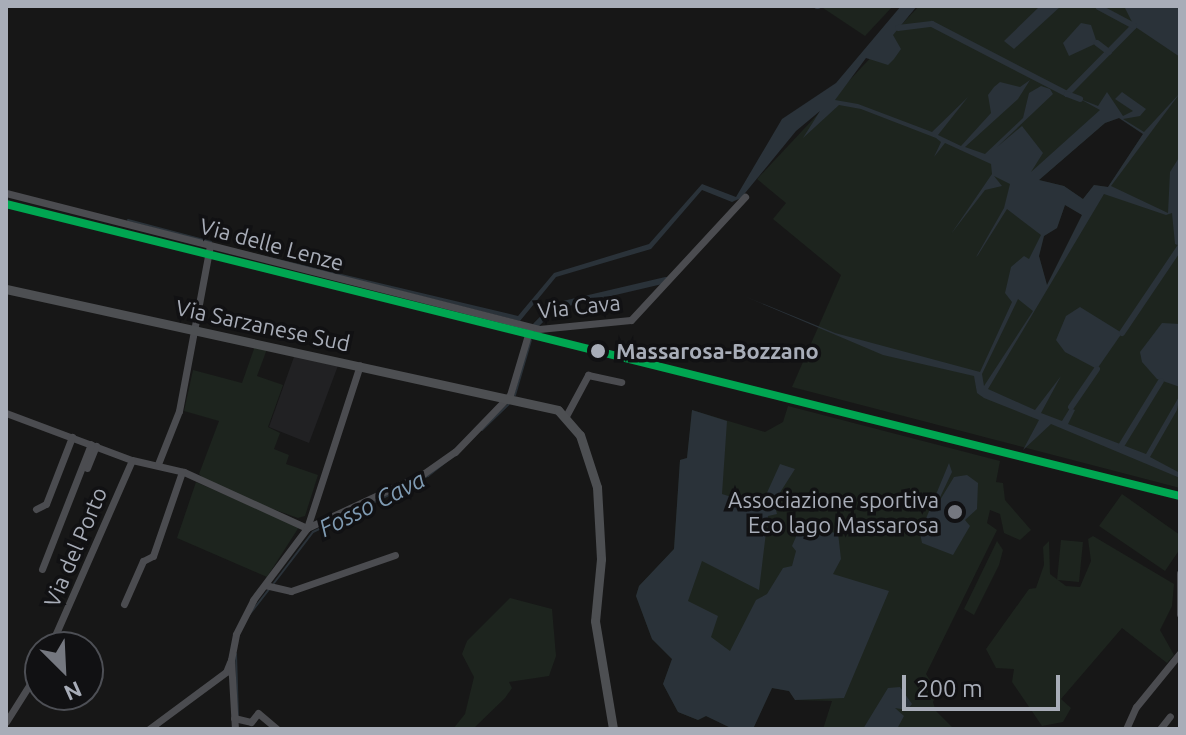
<!DOCTYPE html>
<style>
body{margin:0}
#map{position:relative;width:1186px;height:735px;overflow:hidden;background:#171717;font-family:Ubuntu,sans-serif}
div>[style]{position:absolute}
.built>*{inset:0;background:#212123}
.green>*{inset:0;background:#1d241e}
.water>*{inset:0;background:#2a3239}
.stream>*{height:2px;margin:-1px;padding:0 1px;transform-origin:1px;border-radius:1px;background:#2a3239}
.canal>*{height:6px;margin:-3px;padding:0 3px;transform-origin:3px;border-radius:3px;background:#2a3239}
.minor>*{height:7px;margin:-3.5px;padding:0 3.5px;transform-origin:3.5px;border-radius:3.5px;background:#4b4c50}
.major>*{height:9px;margin:-4.5px;padding:0 4.5px;transform-origin:4.5px;border-radius:4.5px;background:#4d4f52}
.rail-1>*{height:8px;margin:-4px;padding:0 4px;transform-origin:4px;border-radius:4px;background:#00a651}
.dots>*{width:22px;height:22px;translate:-50% -50%;box-sizing:border-box;border:4px solid #111113;border-radius:50%}
span{translate:-50% -50%;white-space:nowrap;text-align:center;line-height:1.15;-webkit-text-stroke:7px #111113;paint-order:stroke}
.street-label{font-size:22px;color:#a8adb8}
.stop-label{font-size:22px;color:#a8adb8;font-weight:700}
.left{translate:0 -50%;text-align:left}
.poi-label{font-size:22px;color:#a8adb8}
.right{translate:-100% -50%;text-align:right}
.water-label{font-size:24px;color:#7f9bb3;font-style:italic}
.frame{position:absolute;inset:0;border:8px solid #a8adb8;pointer-events:none}
.north{position:absolute;left:24px;top:631px;width:80px;height:80px;box-sizing:border-box;background:#111113;border:2px solid #4d4f55;border-radius:50%;rotate:156deg;font-size:22px;font-weight:700;line-height:32px;text-align:center;color:#a8adb8}
.north::after{content:'';display:block;margin:auto;width:28px;height:36px;background:#757880;clip-path:polygon(50% 0,100% 100%,50% 72%,0 100%)}
.scale{position:absolute;left:902px;top:675px;width:158px;height:36px;box-sizing:border-box;border:4px solid #a8adb8;border-top:0;padding-left:10px;font-size:24px;line-height:28px;white-space:nowrap;color:#a8adb8;-webkit-text-stroke:6px #111113;paint-order:stroke}
</style>
<div id="map">
<div class="built">
<div style="clip-path:polygon(295px 354px,339px 363px,309px 443px,269px 427px)"></div>
</div>
<div class="green">
<div style="clip-path:polygon(820px 6px,893px 6px,865px 36px)"></div>
<div style="clip-path:polygon(evenodd,919px 6px,1180px 6px,1180px 488px,792px 387px,841px 275px,773px 219px,786px 203px,757px 179px,919px 6px,1119px 118px,1143px 134px,1108px 187px,1094px 185px,1083px 199px,1064px 186px,1039px 180px,1105px 123px,1119px 118px,919px 6px,1065px 205px,1082px 215px,1047px 285px,1039px 256px,1044px 236px,1057px 228px,1065px 205px)"></div>
<div style="clip-path:polygon(255px 346px,267px 349px,257px 376px,283px 385px,268px 427px,280px 433px,274px 449px,289px 455px,286px 464px,318px 475px,305px 516px,298px 518px,214px 488px,199px 474px,219px 421px,184px 411px,193px 370px,242px 383px)"></div>
<div style="clip-path:polygon(788px 406px,1000px 461px,996px 482px,1003px 483px,1005px 500px,1031px 530px,1020px 540px,1004px 533px,1000px 514px,990px 510px,987px 523px,997px 530px,926px 674px,938px 693px,933px 702px,936px 711px,954px 729px,823px 729px,832px 701px,795px 700px,789px 691px,772px 688px,753px 729px,733px 729px,706px 716px,698px 720px,678px 712px,663px 684px,672px 659px,652px 639px,636px 596px,639px 586px,674px 549px,680px 460px,687px 458px,692px 410px,765px 432px,783px 422px)"></div>
<div style="clip-path:polygon(196px 482px,299px 527px,267px 577px,177px 538px)"></div>
<div style="clip-path:polygon(1122px 494px,1180px 535px,1180px 549px,1165px 571px,1099px 526px)"></div>
<div style="clip-path:polygon(1093px 536px,1174px 584px,1172px 606px,1160px 630px,1174px 655px,1167px 663px,1122px 628px,1061px 699px,1071px 708px,1063px 722px,1042px 726px,1012px 682px,1014px 669px,996px 668px,986px 649px,1029px 589px,1036px 588px,1044px 565px,1043px 547px,1049px 541px,1050px 574px,1066px 586px,1080px 587px,1091px 561px,1088px 539px)"></div>
<div style="clip-path:polygon(1061px 540px,1083px 542px,1079px 582px,1057px 580px)"></div>
<div style="clip-path:polygon(997px 541px,1003px 550px,999px 565px,974px 615px,964px 609px)"></div>
<div style="clip-path:polygon(510px 598px,552px 609px,556px 656px,549px 676px,509px 682px,512px 688px,505px 698px,473px 729px,453px 729px,465px 714px,474px 677px,462px 654px,467px 641px)"></div>
</div>
<div class="water">
<div style="clip-path:polygon(evenodd,901px 6px,917px 6px,893px 35px,901px 49px,894px 59px,888px 65px,866px 58px,835px 100px,858px 104px,932px 132px,968px 97px,938px 135px,961px 146px,991px 113px,988px 95px,994px 87px,1000px 82px,1020px 87px,1030px 80px,1018px 99px,965px 147px,985px 154px,1023px 118px,1029px 93px,1041px 86px,1050px 89px,1053px 94px,997px 147px,1022px 126px,1043px 153px,1031px 172px,1100px 110px,1080px 99px,1098px 106px,1107px 92px,1123px 116px,1133px 111px,1115px 99px,1122px 92px,1146px 109px,1140px 116px,1123px 119px,1144px 132px,1180px 93px,1111px 186px,1168px 213px,1170px 172px,1180px 156px,1180px 246px,1175px 244px,1172px 213px,1166px 215px,1104px 194px,988px 389px,1035px 410px,1061px 376px,1041px 413px,1062px 421px,1070px 408px,1075px 410px,1068px 424px,1146px 454px,1180px 395px,1177px 410px,1150px 457px,1180px 473px,1180px 478px,1051px 424px,1023px 450px,1039px 420px,984px 398px,977px 393px,974px 376px,883px 355px,744px 296px,835px 333px,980px 372px,1012px 302px,1005px 293px,1011px 267px,1024px 256px,1029px 259px,1041px 235px,1007px 209px,978px 255px,976px 257px,1004px 208px,1010px 184px,994px 176px,1002px 186px,985px 190px,951px 234px,992px 174px,991px 164px,945px 143px,934px 157px,941px 142px,936px 138px,861px 109px,839px 105px,803px 138px,820px 111px,796px 131px,741px 198px,732px 202px,702px 190px,651px 249px,556px 277px,520px 321px,215px 244px,518px 316px,554px 273px,649px 244px,702px 184px,736px 197px,782px 119px,836px 83px,901px 6px,1119px 118px,1143px 134px,1108px 187px,1094px 185px,1083px 199px,1064px 186px,1039px 180px,1105px 123px,1119px 118px,901px 6px,1065px 205px,1082px 215px,1047px 285px,1039px 256px,1044px 236px,1057px 228px,1065px 205px,901px 6px,1018px 299px,1033px 311px,984px 386px,982px 374px,1018px 299px)"></div>
<div style="clip-path:polygon(1040px 6px,1061px 6px,1014px 49px,1004px 41px)"></div>
<div style="clip-path:polygon(1124px 6px,1180px 6px,1180px 57px,1134px 26px)"></div>
<div style="clip-path:polygon(1081px 23px,1091px 25px,1097px 43px,1069px 56px,1063px 43px)"></div>
<div style="clip-path:polygon(1080px 307px,1122px 333px,1097px 369px,1065px 352px,1056px 340px,1066px 316px)"></div>
<div style="clip-path:polygon(1162px 323px,1180px 324px,1180px 387px,1157px 379px,1142px 362px,1140px 352px)"></div>
<div style="clip-path:polygon(692px 410px,727px 421px,722px 494px,761px 506px,780px 464px,795px 469px,774px 502px,777px 514px,768px 516px,759px 590px,702px 561px,688px 601px,718px 616px,711px 637px,730px 651px,756px 600px,767px 594px,783px 568px,792px 566px,796px 551px,792px 546px,802px 523px,811px 530px,838px 533px,841px 559px,833px 574px,889px 591px,844px 698px,795px 700px,789px 691px,772px 688px,753px 729px,733px 729px,706px 716px,698px 720px,678px 712px,663px 684px,672px 659px,652px 639px,636px 596px,639px 586px,674px 549px,680px 460px,687px 458px)"></div>
<div style="clip-path:polygon(949px 463px,952px 472px,934px 510px,954px 477px,967px 475px,978px 483px,977px 509px,965px 520px,970px 526px,953px 555px,922px 543px,920px 533px)"></div>
<div style="clip-path:polygon(900px 687px,912px 704px,907px 710px,895px 708px,904px 716px,897px 729px,863px 729px,888px 688px)"></div>
</div>
<div class="stream">
<div style="left:128px;top:220px;width:86px;rotate:14.8deg"></div>
<div style="left:515px;top:395px;width:57px;rotate:-73.8deg"></div>
<div style="left:482px;top:430px;width:37px;rotate:-44deg"></div>
<div style="left:274px;top:583px;width:64px;rotate:-52.6deg"></div>
<div style="left:313px;top:532px;width:128px;rotate:-26deg"></div>
<div style="left:428px;top:476px;width:45px;rotate:-38.7deg"></div>
<div style="left:249px;top:615px;width:34px;rotate:-52deg"></div>
<div style="left:236px;top:654px;width:62px;rotate:88.2deg"></div>
</div>
<div class="canal">
<div style="left:817px;top:6px;width:1px"></div>
<div style="left:898px;top:28px;width:34px;rotate:-7deg"></div>
<div style="left:932px;top:24px;width:152px;rotate:27.4deg"></div>
<div style="left:1067px;top:94px;width:95px;rotate:-45.4deg"></div>
<div style="left:1134px;top:26px;width:40px;rotate:-152deg"></div>
<div style="left:1097px;top:43px;width:15px;rotate:37deg"></div>
<div style="left:1067px;top:94px;width:14px;rotate:21deg"></div>
<div style="left:536px;top:325px;width:27px;rotate:-45deg"></div>
<div style="left:555px;top:306px;width:114px;rotate:-13.2deg"></div>
<div style="left:1122px;top:333px;width:104px;rotate:-56deg"></div>
<div style="left:1071px;top:407px;width:46px;rotate:-55.6deg"></div>
<div style="left:1121px;top:446px;width:76px;rotate:-58.4deg"></div>
</div>
<div class="minor">
<div style="left:6px;top:193px;width:550px;rotate:14.31deg"></div>
<div style="left:539px;top:329px;width:92px;rotate:-5.6deg"></div>
<div style="left:631px;top:320px;width:168px;rotate:-47.2deg"></div>
<div style="left:6px;top:413px;width:134px;rotate:20.5deg"></div>
<div style="left:132px;top:460px;width:53px;rotate:13deg"></div>
<div style="left:184px;top:472px;width:135px;rotate:24.5deg"></div>
<div style="left:307px;top:528px;width:128px;rotate:-25deg"></div>
<div style="left:423px;top:474px;width:39px;rotate:-35deg"></div>
<div style="left:455px;top:452px;width:79px;rotate:-46deg"></div>
<div style="left:510px;top:395px;width:70px;rotate:-73.4deg"></div>
<div style="left:566px;top:416px;width:47px;rotate:-61.8deg"></div>
<div style="left:588px;top:375px;width:34px;rotate:12deg"></div>
<div style="left:158px;top:464px;width:57px;rotate:-68.4deg"></div>
<div style="left:179px;top:411px;width:168px;rotate:-79.4deg"></div>
<div style="left:87px;top:468px;width:24px;rotate:-68deg"></div>
<div style="left:36px;top:509px;width:11px;rotate:-27deg"></div>
<div style="left:46px;top:504px;width:72px;rotate:-68.8deg"></div>
<div style="left:42px;top:569px;width:134px;rotate:-68.6deg"></div>
<div style="left:1180px;top:573px;width:41px;rotate:90deg"></div>
<div style="left:265px;top:585px;width:27px;rotate:13deg"></div>
<div style="left:291px;top:591px;width:110px;rotate:-19.1deg"></div>
<div style="left:124px;top:604px;width:47px;rotate:-66.2deg"></div>
<div style="left:143px;top:561px;width:11px;rotate:-27deg"></div>
<div style="left:153px;top:556px;width:89px;rotate:-71deg"></div>
<div style="left:50px;top:647px;width:204px;rotate:-66.3deg"></div>
<div style="left:234px;top:718px;width:17px;rotate:13deg"></div>
<div style="left:251px;top:722px;width:11px;rotate:-52deg"></div>
<div style="left:258px;top:713px;width:25px;rotate:40deg"></div>
<div style="left:6px;top:722px;width:64px;rotate:-57.8deg"></div>
<div style="left:149px;top:729px;width:96px;rotate:-36.5deg"></div>
<div style="left:226px;top:672px;width:11px;rotate:-68deg"></div>
<div style="left:235px;top:729px;width:69px;rotate:-93.3deg"></div>
<div style="left:231px;top:660px;width:26px;rotate:-79deg"></div>
<div style="left:236px;top:634px;width:38px;rotate:-63deg"></div>
<div style="left:253px;top:600px;width:90px;rotate:-53.1deg"></div>
<div style="left:307px;top:528px;width:171px;rotate:-72deg"></div>
<div style="left:1126px;top:729px;width:24px;rotate:-66deg"></div>
<div style="left:1136px;top:707px;width:70px;rotate:-50.8deg"></div>
<div style="left:1160px;top:729px;width:16px;rotate:-52deg"></div>
</div>
<div class="major">
<div style="left:6px;top:289px;width:565px;rotate:12.36deg"></div>
<div style="left:558px;top:410px;width:33px;rotate:49deg"></div>
<div style="left:580px;top:435px;width:55px;rotate:71.9deg"></div>
<div style="left:597px;top:487px;width:72px;rotate:86.8deg"></div>
<div style="left:601px;top:559px;width:62px;rotate:95.5deg"></div>
<div style="left:595px;top:621px;width:109px;rotate:80.5deg"></div>
</div>
<div class="rail-1">
<div style="left:6px;top:204px;width:1210px;rotate:13.97deg"></div>
</div>
<div class="dots">
<div style="left:598px;top:351px;background:#a8adb8"></div>
<div style="left:955px;top:512px;background:#757880"></div>
</div>
<div class="street-label">
<span style="left:272px;top:244px;rotate:15deg">Via delle Lenze</span>
<span style="left:579px;top:306px;rotate:-6deg">Via Cava</span>
<span style="left:263px;top:325px;rotate:12deg">Via Sarzanese Sud</span>
<span style="left:75px;top:547px;rotate:-67deg">Via del Porto</span>
</div>
<div class="stop-label">
<span class="left" style="left:616px;top:351px">Massarosa-Bozzano</span>
</div>
<div class="poi-label">
<span class="right" style="left:939px;top:512px">Associazione sportiva<br>Eco lago Massarosa</span>
</div>
<div class="water-label">
<span style="left:372px;top:504px;rotate:-27deg">Fosso Cava</span>
</div>
<div class="frame"></div>
<div class="north">N</div>
<div class="scale">200 m</div>
</div>
